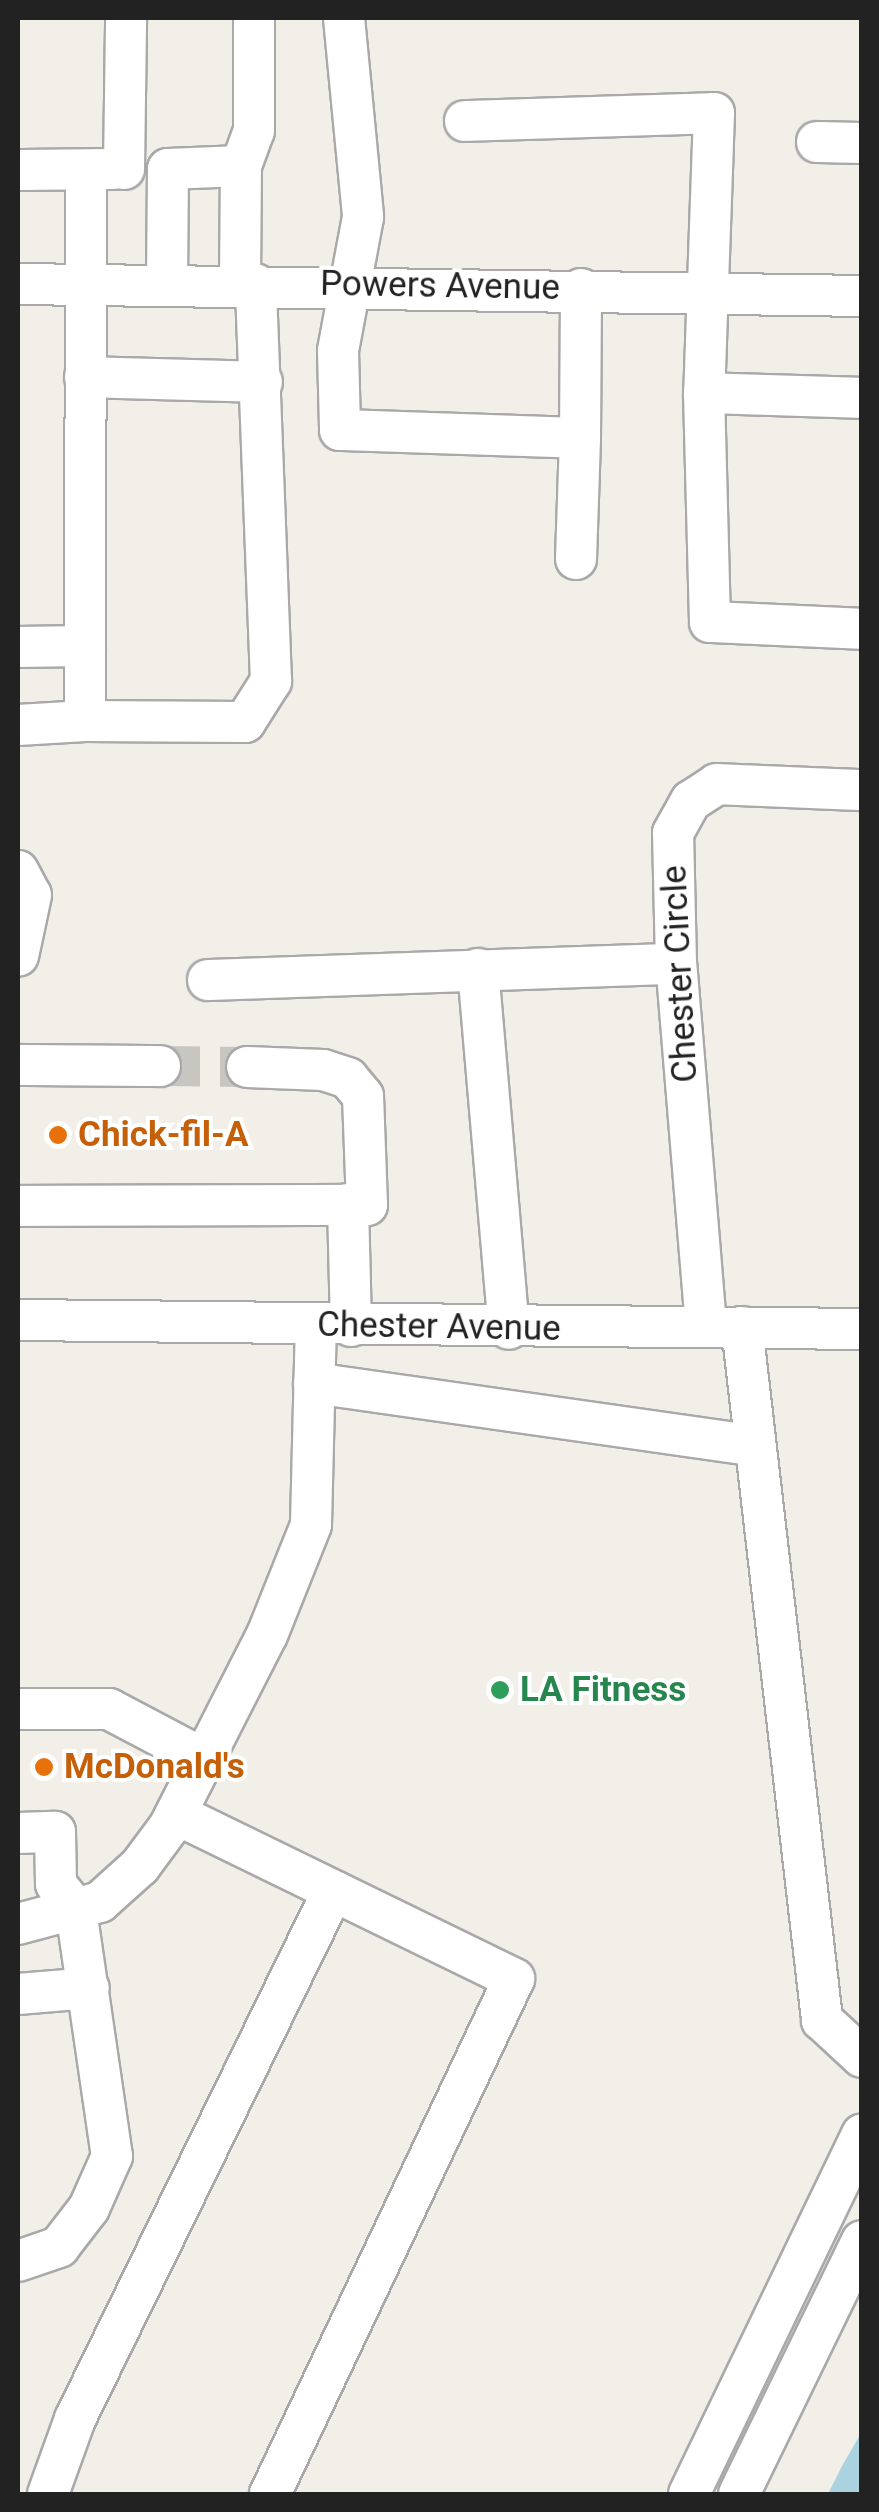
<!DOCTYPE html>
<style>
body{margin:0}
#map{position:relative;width:879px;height:2512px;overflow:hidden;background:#f2efe9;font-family:Roboto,sans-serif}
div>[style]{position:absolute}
.water>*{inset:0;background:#aad3df}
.minor-tunnel>*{height:40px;margin-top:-20px;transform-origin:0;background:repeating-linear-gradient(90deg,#c8c6c1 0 40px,transparent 0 60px)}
.roads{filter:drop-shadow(2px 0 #a9a9a9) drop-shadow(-2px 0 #a9a9a9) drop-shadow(0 2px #a9a9a9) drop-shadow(0 -2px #a9a9a9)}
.minor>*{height:40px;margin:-20px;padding:0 20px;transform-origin:20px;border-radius:20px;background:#fff}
.dots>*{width:28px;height:28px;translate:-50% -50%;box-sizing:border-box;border:5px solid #fff;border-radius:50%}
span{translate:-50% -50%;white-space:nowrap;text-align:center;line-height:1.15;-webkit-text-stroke:8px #fff;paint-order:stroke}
.street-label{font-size:35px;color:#222}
.food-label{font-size:35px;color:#c56008;font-weight:700}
.left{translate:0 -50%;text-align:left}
.leisure-label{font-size:35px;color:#27864d;font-weight:700}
.frame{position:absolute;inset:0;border:20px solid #222;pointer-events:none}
</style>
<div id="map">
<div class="water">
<div style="clip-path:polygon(861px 2433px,861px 2494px,828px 2494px,842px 2466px)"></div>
</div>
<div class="minor-tunnel">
<div style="left:160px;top:1066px;width:87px;rotate:0.7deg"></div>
</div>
<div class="roads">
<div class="minor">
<div style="left:344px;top:18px;width:200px;rotate:84.5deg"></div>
<div style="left:363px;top:217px;width:136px;rotate:100.6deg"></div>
<div style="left:338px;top:351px;width:79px;rotate:88.5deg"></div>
<div style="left:340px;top:430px;width:240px;rotate:1.9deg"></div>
<div style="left:580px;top:438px;width:149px;rotate:-89.6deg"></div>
<div style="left:465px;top:121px;width:249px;rotate:-1.8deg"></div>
<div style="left:714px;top:113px;width:280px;rotate:92deg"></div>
<div style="left:704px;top:393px;width:229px;rotate:88.5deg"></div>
<div style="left:710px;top:622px;width:152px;rotate:2.6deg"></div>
<div style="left:817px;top:142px;width:45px;rotate:1.3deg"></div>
<div style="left:241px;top:166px;width:37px;rotate:-70deg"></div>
<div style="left:254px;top:131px;width:113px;rotate:-90deg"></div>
<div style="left:124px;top:169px;width:151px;rotate:-89.2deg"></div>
<div style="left:18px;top:170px;width:95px;rotate:-0.6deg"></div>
<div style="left:18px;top:284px;width:844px;rotate:0.81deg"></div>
<div style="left:167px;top:284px;width:115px;rotate:-89.5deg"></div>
<div style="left:168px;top:169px;width:73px;rotate:-2.4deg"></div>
<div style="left:241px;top:166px;width:119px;rotate:90.5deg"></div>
<div style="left:85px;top:377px;width:177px;rotate:1.6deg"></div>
<div style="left:704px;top:393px;width:158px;rotate:1.8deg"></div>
<div style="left:576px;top:559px;width:121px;rotate:-88.1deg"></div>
<div style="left:18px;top:647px;width:67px;rotate:-0.9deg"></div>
<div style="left:85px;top:721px;width:160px;rotate:0.4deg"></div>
<div style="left:245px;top:722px;width:49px;rotate:-57.6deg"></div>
<div style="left:271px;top:681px;width:397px;rotate:-92.2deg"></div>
<div style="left:18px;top:725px;width:67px;rotate:-3.4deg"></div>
<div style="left:85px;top:721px;width:551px;rotate:-89.9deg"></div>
<div style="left:18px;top:871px;width:27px;rotate:62deg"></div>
<div style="left:31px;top:895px;width:62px;rotate:102deg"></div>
<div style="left:478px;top:969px;width:361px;rotate:85.1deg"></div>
<div style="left:208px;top:980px;width:468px;rotate:-2deg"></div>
<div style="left:18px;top:1065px;width:142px;rotate:0.4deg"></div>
<div style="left:348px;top:1204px;width:122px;rotate:88.6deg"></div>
<div style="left:18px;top:1206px;width:349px;rotate:-0.2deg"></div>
<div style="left:367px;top:1205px;width:109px;rotate:-92.1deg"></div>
<div style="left:363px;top:1096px;width:23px;rotate:-130deg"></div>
<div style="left:348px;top:1078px;width:26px;rotate:-162deg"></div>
<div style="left:323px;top:1070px;width:76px;rotate:-177.7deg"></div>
<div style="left:18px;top:1320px;width:844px;rotate:0.61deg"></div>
<div style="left:706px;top:1326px;width:363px;rotate:-94.7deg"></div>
<div style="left:676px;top:964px;width:131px;rotate:-91.3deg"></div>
<div style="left:673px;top:833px;width:37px;rotate:-61deg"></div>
<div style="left:691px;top:801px;width:31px;rotate:-33deg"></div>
<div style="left:717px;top:784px;width:145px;rotate:2.4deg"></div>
<div style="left:742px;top:1327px;width:698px;rotate:83.41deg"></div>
<div style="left:822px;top:2020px;width:54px;rotate:42.8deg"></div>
<div style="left:314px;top:1383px;width:445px;rotate:8.1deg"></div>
<div style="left:18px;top:1709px;width:91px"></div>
<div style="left:109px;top:1709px;width:107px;rotate:27.8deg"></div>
<div style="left:176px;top:1814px;width:376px;rotate:26deg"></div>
<div style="left:514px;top:1979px;width:570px;rotate:115.35deg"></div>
<div style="left:18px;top:1833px;width:37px;rotate:-2deg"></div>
<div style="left:55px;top:1832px;width:52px;rotate:88.9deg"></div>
<div style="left:56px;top:1884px;width:33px;rotate:52deg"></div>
<div style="left:76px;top:1910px;width:249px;rotate:81.7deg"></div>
<div style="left:112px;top:2156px;width:57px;rotate:113.9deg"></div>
<div style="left:89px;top:2208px;width:49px;rotate:127.6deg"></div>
<div style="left:59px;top:2247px;width:43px;rotate:161.1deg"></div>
<div style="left:18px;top:1924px;width:85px;rotate:-15deg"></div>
<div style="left:100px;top:1902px;width:54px;rotate:-42deg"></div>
<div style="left:140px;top:1866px;width:49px;rotate:-53.4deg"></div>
<div style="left:169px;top:1827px;width:216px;rotate:-63deg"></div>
<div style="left:267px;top:1635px;width:118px;rotate:-68.2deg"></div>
<div style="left:311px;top:1525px;width:199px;rotate:-88.6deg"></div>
<div style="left:18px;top:1994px;width:71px;rotate:-4.8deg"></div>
<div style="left:48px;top:2494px;width:80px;rotate:-70.2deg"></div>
<div style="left:75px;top:2419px;width:588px;rotate:-63.96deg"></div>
<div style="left:689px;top:2494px;width:399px;rotate:-64.3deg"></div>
<div style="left:739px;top:2494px;width:281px;rotate:-64.1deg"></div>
</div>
</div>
<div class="dots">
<div style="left:58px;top:1135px;background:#e8710a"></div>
<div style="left:500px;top:1690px;background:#2e9e5b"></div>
<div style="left:44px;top:1767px;background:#e8710a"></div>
</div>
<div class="street-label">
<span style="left:440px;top:286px;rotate:1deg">Powers Avenue</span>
<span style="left:680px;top:974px;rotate:-93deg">Chester Circle</span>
<span style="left:439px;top:1327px;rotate:1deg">Chester Avenue</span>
</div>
<div class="food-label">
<span class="left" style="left:78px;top:1135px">Chick-fil-A</span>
<span class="left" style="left:64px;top:1767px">McDonald's</span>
</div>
<div class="leisure-label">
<span class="left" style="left:520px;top:1690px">LA Fitness</span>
</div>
<div class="frame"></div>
</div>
